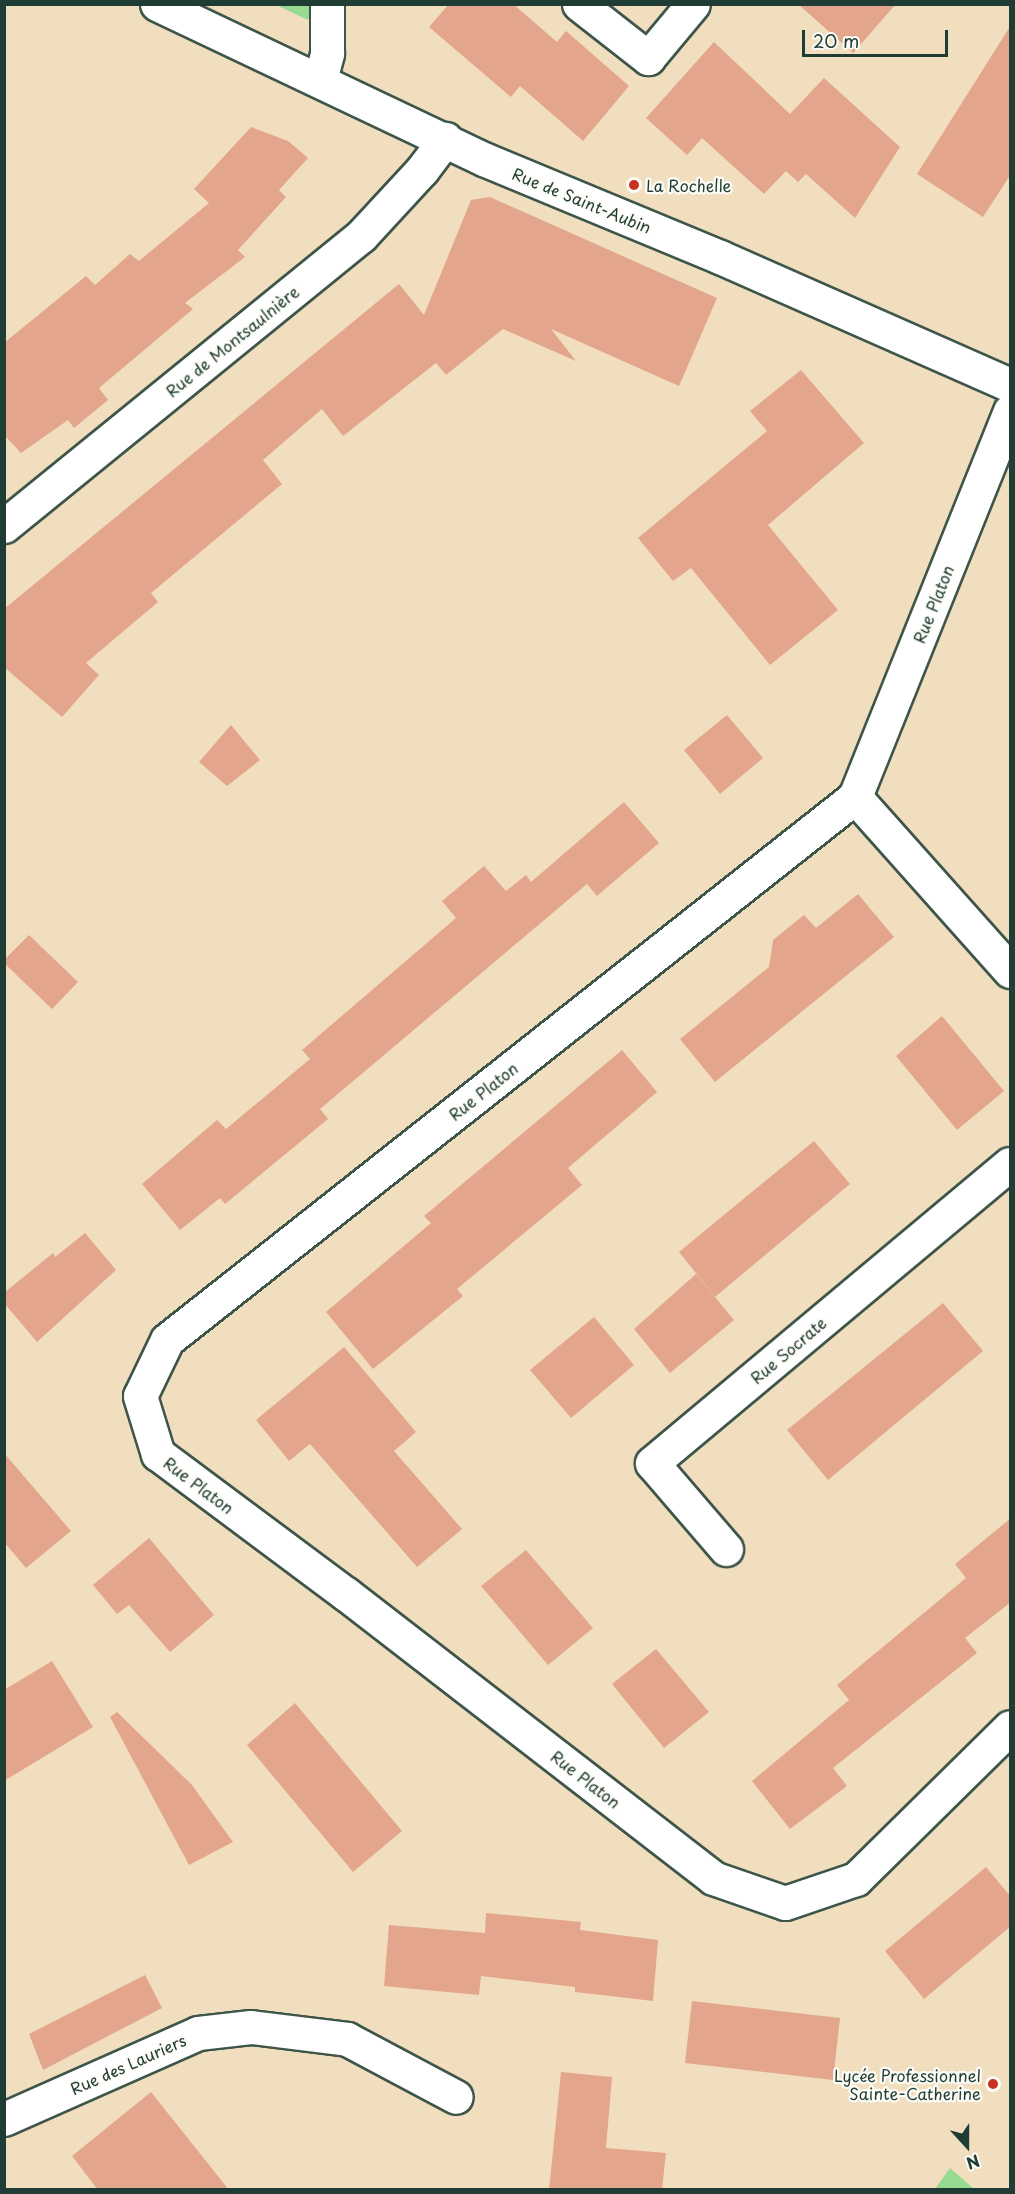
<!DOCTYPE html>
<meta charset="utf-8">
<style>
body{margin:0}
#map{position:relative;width:1015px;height:2194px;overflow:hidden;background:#f0debf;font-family:"Playpen Sans",sans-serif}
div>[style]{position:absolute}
.green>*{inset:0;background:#98da91}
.building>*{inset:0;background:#e3a68c}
.roads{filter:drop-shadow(2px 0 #3e5549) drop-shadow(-2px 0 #3e5549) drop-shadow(0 2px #3e5549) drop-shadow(0 -2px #3e5549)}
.street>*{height:33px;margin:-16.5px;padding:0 16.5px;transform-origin:16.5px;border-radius:16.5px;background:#fff}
.dots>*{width:16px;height:16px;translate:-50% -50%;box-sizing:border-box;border:3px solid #fdfcf7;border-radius:50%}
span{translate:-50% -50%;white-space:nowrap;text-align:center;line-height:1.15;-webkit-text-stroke:4.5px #fdfcf7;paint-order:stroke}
.poi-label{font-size:16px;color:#1f3d34}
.left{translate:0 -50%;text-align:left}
.right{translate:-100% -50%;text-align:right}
.street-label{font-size:16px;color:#1f3d34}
.frame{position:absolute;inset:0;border:6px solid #1f3d34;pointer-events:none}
.north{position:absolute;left:937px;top:2116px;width:60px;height:60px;-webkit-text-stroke:4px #fdfcf7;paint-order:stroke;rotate:159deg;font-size:16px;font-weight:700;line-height:24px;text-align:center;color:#1f3d34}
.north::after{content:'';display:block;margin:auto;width:21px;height:27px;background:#1f3d34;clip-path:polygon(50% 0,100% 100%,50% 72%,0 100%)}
.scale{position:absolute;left:802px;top:30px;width:146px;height:27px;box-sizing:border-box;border:3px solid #1f3d34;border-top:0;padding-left:8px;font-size:18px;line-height:21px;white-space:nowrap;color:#1f3d34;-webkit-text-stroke:4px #fdfcf7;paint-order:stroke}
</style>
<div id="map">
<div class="green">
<div style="clip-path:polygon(276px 5px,312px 5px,313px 8px,308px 20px)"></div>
<div style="clip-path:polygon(950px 2168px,974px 2189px,935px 2189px)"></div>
</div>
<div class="building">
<div style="clip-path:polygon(449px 4px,513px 4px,557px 42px,566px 31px,629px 86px,583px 141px,520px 86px,511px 97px,429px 27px)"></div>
<div style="clip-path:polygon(798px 4px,896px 4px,853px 53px)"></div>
<div style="clip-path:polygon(1011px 25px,1011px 174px,983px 217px,917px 174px)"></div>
<div style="clip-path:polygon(714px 42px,790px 114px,824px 78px,900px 147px,855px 218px,806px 174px,798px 182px,786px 171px,764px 194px,702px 138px,687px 155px,646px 118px)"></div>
<div style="clip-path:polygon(251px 127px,288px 141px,308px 158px,279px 190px,286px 197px,238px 250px,245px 257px,185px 303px,193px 309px,99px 388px,108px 400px,74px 428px,68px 420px,21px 453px,4px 435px,4px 343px,86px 276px,95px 285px,130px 254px,139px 261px,209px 203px,194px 189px)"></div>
<div style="clip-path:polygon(490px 197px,717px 298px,679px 386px,551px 329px,576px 361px,503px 329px,446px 375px,436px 363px,343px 436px,322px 409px,263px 460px,282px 484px,151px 593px,158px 602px,86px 663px,99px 675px,62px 717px,4px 667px,4px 609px,399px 284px,424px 315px,471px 200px)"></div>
<div style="clip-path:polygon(801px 370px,864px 443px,768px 525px,838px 610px,770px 665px,691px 568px,673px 581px,638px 538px,767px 431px,750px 411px)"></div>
<div style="clip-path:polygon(727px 715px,763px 758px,720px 794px,684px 750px)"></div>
<div style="clip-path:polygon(231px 725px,260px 760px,227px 786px,199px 762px)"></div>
<div style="clip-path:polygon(624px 802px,659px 843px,597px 896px,587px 884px,320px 1109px,328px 1119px,225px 1204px,220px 1198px,180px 1230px,142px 1184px,217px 1120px,226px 1129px,310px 1059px,302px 1050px,456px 918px,442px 901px,484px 866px,506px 891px,526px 875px,531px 882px)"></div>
<div style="clip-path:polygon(858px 894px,894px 937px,715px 1082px,680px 1039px,769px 967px,773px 940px,804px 915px,816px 928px)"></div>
<div style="clip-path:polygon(29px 935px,78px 982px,52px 1009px,4px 963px,4px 960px)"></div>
<div style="clip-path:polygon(942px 1016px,1004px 1091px,957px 1130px,896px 1056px)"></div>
<div style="clip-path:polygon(622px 1050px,657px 1092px,568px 1168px,582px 1185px,457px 1289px,463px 1296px,373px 1369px,326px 1312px,431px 1223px,424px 1216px)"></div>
<div style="clip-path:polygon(814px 1141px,850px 1184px,715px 1297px,679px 1252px)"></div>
<div style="clip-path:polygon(85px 1233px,116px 1270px,37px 1342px,4px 1303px,4px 1293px,53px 1253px,55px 1257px)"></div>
<div style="clip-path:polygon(696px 1274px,734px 1320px,670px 1373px,634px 1329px)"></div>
<div style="clip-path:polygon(943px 1303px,983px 1351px,828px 1480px,787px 1430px)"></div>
<div style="clip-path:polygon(594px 1317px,634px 1365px,571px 1418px,530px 1370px)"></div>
<div style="clip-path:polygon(344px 1347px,416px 1432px,394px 1451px,462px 1529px,417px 1567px,310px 1444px,289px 1461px,256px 1420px)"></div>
<div style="clip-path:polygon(4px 1453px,71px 1531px,26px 1568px,4px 1542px)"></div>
<div style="clip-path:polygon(1011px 1518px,1011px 1602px,965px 1638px,977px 1653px,833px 1768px,847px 1786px,790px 1829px,752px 1781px,849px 1700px,837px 1685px,966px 1578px,955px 1564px)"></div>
<div style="clip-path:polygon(149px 1538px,214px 1615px,170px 1652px,129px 1605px,117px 1614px,93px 1585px)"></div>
<div style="clip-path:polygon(526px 1550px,593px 1628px,548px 1665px,481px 1586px)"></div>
<div style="clip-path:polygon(656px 1649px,709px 1712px,664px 1748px,612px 1684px)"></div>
<div style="clip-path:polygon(52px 1661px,93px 1727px,4px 1781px,4px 1690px)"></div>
<div style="clip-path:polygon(295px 1703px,402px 1831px,353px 1872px,247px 1745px)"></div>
<div style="clip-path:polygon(117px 1712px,192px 1785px,233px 1842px,189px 1865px,110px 1717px)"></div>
<div style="clip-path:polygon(986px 1867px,1011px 1897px,1011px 1926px,924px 1999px,885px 1951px)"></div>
<div style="clip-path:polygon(486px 1913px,581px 1922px,580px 1930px,658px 1940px,653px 2001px,575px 1992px,575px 1987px,481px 1976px,479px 1995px,384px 1986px,389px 1925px,485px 1933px)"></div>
<div style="clip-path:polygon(145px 1975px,162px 2008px,43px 2070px,29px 2034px)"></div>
<div style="clip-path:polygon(692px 2001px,840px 2018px,833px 2080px,685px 2063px)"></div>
<div style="clip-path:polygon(561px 2072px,612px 2077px,606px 2148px,666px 2153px,662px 2190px,549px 2190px)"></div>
<div style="clip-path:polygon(151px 2092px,229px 2190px,98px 2190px,72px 2156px)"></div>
</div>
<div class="roads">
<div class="street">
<div style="left:157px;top:4px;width:364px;rotate:25.4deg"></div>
<div style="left:486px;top:160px;width:253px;rotate:22.5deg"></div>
<div style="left:720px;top:257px;width:317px;rotate:23.8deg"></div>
<div style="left:579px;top:4px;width:88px;rotate:38deg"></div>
<div style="left:648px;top:58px;width:70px;rotate:-50.2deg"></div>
<div style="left:320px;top:80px;width:28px;rotate:-75deg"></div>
<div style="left:327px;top:53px;width:49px;rotate:-90deg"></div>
<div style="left:1010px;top:411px;width:416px;rotate:111.9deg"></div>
<div style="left:855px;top:797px;width:876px;rotate:141.72deg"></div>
<div style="left:167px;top:1340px;width:62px;rotate:115.7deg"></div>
<div style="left:140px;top:1396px;width:61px;rotate:72.8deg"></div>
<div style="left:158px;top:1454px;width:234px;rotate:36.7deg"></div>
<div style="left:346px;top:1594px;width:464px;rotate:37.7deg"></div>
<div style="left:713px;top:1878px;width:76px;rotate:19.1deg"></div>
<div style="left:785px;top:1903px;width:75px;rotate:-18.7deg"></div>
<div style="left:856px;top:1879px;width:216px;rotate:-44.6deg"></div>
<div style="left:4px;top:526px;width:460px;rotate:-39.1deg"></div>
<div style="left:361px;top:236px;width:90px;rotate:-47.3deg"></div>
<div style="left:422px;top:170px;width:39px;rotate:-53deg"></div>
<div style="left:855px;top:797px;width:233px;rotate:48.3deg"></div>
<div style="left:726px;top:1549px;width:113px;rotate:-130.7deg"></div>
<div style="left:652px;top:1463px;width:466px;rotate:-39.9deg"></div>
<div style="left:4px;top:2119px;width:212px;rotate:-23.9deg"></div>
<div style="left:198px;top:2033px;width:53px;rotate:-6.5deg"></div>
<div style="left:251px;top:2027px;width:97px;rotate:7.1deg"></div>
<div style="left:347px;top:2039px;width:123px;rotate:28deg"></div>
</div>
</div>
<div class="dots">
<div style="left:634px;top:185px;background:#c8321e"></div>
<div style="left:993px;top:2084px;background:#c8321e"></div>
</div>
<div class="poi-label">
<span class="left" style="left:646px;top:185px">La Rochelle</span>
<span class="right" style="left:981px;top:2084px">Lycée Professionnel<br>Sainte-Catherine</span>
</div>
<div class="street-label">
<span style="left:582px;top:200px;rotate:22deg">Rue de Saint-Aubin</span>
<span style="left:232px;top:341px;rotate:-39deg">Rue de Montsaulnière</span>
<span style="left:933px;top:604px;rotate:-68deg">Rue Platon</span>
<span style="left:483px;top:1091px;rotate:-38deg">Rue Platon</span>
<span style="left:788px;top:1350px;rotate:-40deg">Rue Socrate</span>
<span style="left:199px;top:1485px;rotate:37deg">Rue Platon</span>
<span style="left:586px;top:1779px;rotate:38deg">Rue Platon</span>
<span style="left:128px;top:2064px;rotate:-24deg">Rue des Lauriers</span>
</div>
<div class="frame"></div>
<div class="north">N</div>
<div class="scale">20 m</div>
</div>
